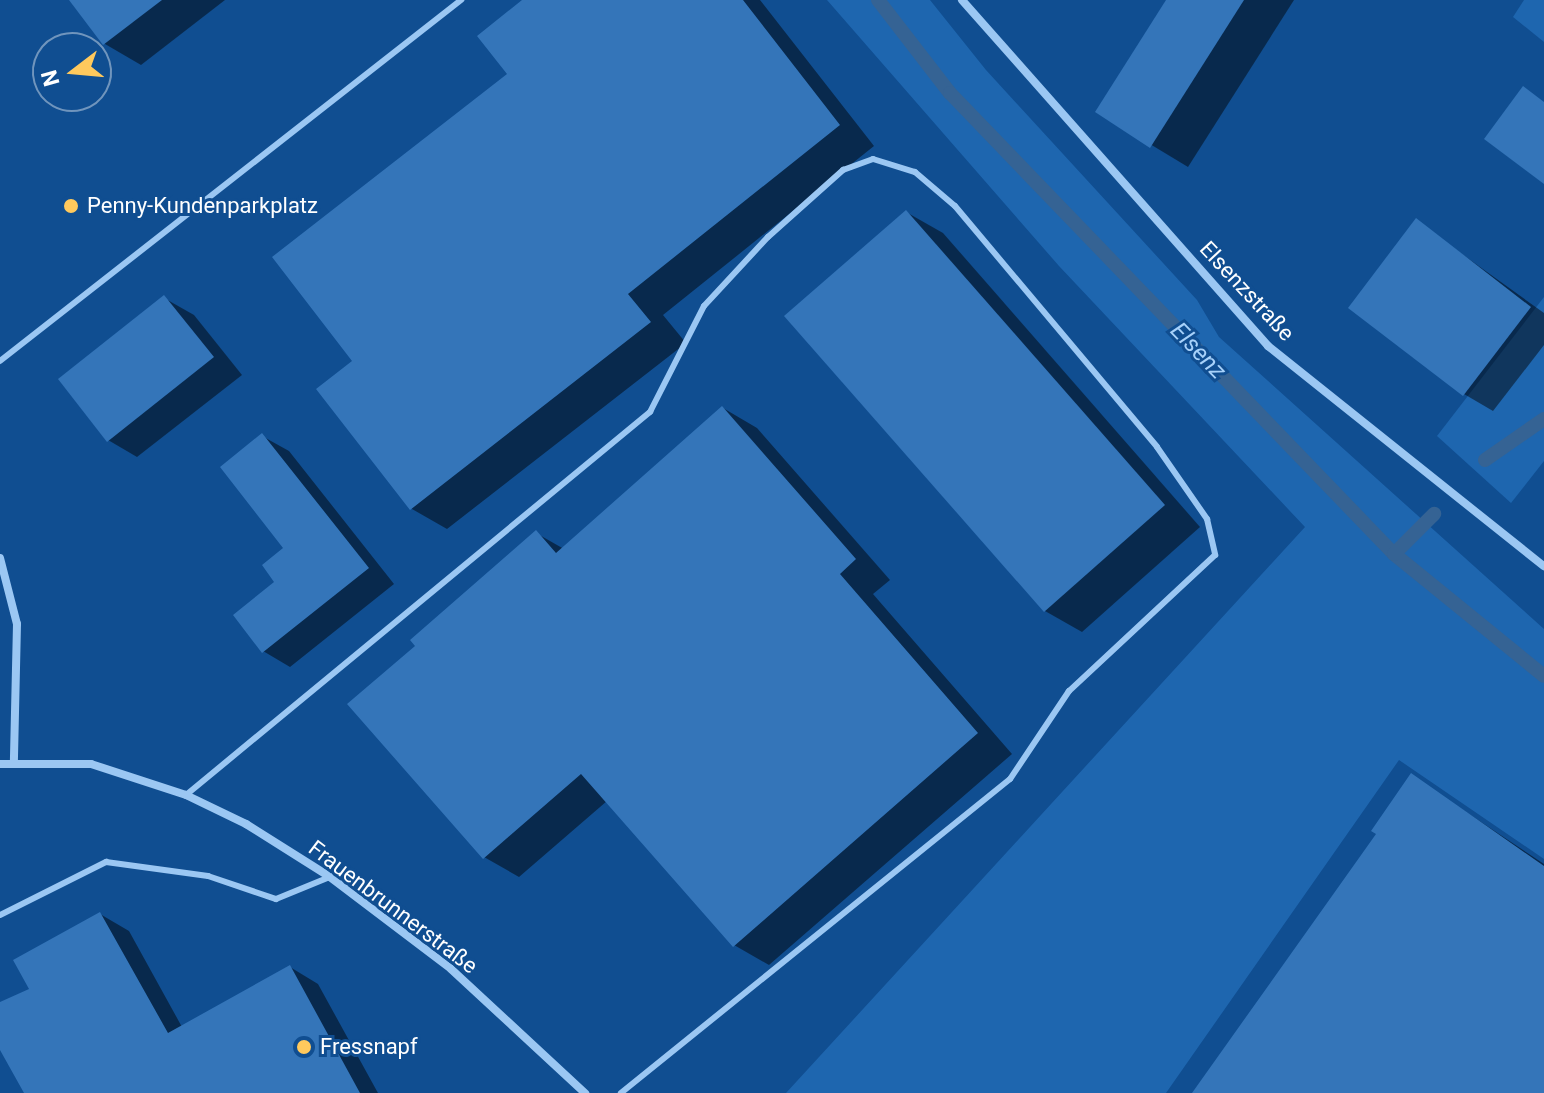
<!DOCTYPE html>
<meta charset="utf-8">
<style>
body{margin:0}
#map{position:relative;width:1544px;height:1093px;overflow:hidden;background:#104e91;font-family:Roboto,sans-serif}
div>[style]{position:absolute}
.green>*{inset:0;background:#1e66af}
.shadow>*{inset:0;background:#0007}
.stream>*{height:14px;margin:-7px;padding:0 7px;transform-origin:7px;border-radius:7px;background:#356394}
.building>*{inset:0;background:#3475b9}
.service>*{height:6px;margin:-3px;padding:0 3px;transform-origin:3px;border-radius:3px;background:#9bc7f3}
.minor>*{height:8px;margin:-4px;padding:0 4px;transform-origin:4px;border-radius:4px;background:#9bc7f3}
.dots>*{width:22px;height:22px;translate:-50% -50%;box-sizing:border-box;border:4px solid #104e91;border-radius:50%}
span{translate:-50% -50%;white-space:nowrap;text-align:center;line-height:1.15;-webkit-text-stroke:6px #104e91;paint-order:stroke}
.poi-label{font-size:22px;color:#fff}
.left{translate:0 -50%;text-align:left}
.street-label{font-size:22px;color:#fff}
.water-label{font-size:24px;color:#a7d1fa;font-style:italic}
.north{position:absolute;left:32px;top:32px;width:80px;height:80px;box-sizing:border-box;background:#104e91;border:2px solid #7095bd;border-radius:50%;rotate:254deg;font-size:22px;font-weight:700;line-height:32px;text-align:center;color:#fff}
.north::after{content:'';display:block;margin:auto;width:28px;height:36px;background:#ffc95d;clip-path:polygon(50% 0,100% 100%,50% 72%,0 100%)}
</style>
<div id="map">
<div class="green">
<div style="clip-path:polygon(827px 0,930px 0,986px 70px,1197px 300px,1219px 337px,1544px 629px,1544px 859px,1399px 760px,1166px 1093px,786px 1093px,1305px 527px,1059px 266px)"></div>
<div style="clip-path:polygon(1524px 0,1544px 0,1544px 42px,1513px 17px)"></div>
<div style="clip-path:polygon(1544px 297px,1544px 461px,1511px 503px,1437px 436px)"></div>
</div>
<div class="shadow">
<div style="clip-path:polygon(71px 0,225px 0,141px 65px,105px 44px)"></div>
<div style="clip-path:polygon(526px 0,760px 0,874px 146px,663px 315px,686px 343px,447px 529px,412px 509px,355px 361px,510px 74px)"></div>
<div style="clip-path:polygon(1168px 0,1294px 0,1188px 167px,1097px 112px)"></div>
<div style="clip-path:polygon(906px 212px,943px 233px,1200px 527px,1082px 632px,1045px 611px)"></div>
<div style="clip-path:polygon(1416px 221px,1544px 313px,1544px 345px,1493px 411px,1464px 394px)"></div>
<div style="clip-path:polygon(164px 298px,194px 315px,242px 375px,137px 457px,108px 440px)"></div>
<div style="clip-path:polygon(723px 408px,757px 428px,890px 580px,873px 594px,1012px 754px,769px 965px,734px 945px,607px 801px,519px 877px,484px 857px,417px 646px,536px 533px,564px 549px)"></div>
<div style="clip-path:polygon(262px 436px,289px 451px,394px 584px,290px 667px,263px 651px,286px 548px)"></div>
<div style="clip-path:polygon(1412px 776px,1544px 864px,1544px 1093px,1195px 1093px,1379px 833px)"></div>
<div style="clip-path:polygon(100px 914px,129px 931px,182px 1027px,290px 967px,318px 984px,378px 1093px,26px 1093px,0 1046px,0 1005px,32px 990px)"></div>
</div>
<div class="stream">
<div style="left:878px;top:0;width:118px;rotate:52.3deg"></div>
<div style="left:950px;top:93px;width:640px;rotate:46.08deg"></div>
<div style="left:1394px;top:554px;width:193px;rotate:39.1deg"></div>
<div style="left:1485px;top:460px;width:72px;rotate:-34.8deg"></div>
<div style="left:1394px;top:554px;width:57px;rotate:-45deg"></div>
</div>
<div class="building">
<div style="clip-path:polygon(69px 0,162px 0,103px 45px)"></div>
<div style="clip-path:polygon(522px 0,743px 0,840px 125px,628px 294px,651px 322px,410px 510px,316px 389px,352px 361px,272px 257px,507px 74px,477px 36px)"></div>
<div style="clip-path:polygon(1166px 0,1244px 0,1150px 148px,1095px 112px)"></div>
<div style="clip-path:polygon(1523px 86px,1544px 102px,1544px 184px,1484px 139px)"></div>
<div style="clip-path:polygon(906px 210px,1165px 505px,1044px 612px,784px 316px)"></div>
<div style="clip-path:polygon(1416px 218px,1531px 307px,1463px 396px,1348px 308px)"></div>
<div style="clip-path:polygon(164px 295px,214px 357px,107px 442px,58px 379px)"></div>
<div style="clip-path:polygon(722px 406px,856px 559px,840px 574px,978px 733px,733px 947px,581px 774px,483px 859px,347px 704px,415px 646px,410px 640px,536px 530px,556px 553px)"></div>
<div style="clip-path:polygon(262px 433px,369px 568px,262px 653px,233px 615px,274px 582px,262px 565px,283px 548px,220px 467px)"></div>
<div style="clip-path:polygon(1411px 773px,1544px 866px,1544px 1093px,1192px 1093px,1376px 834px,1371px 831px)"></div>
<div style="clip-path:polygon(100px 912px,168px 1033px,290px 965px,360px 1093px,24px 1093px,0 1050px,0 1002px,29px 989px,13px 960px)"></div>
</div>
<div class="service">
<div style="left:0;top:361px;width:586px;rotate:-38.06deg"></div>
<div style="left:186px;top:795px;width:602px;rotate:-39.54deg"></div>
<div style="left:650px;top:412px;width:119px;rotate:-63deg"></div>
<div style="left:704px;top:306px;width:94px;rotate:-47.2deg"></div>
<div style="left:768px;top:237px;width:101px;rotate:-41.8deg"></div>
<div style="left:843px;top:170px;width:32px;rotate:-20deg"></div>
<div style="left:873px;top:159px;width:44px;rotate:17.2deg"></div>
<div style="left:915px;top:172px;width:52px;rotate:40.4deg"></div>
<div style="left:955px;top:206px;width:314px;rotate:50deg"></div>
<div style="left:1157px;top:447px;width:88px;rotate:55.2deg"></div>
<div style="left:1207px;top:519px;width:37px;rotate:77deg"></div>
<div style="left:1215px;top:555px;width:200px;rotate:137deg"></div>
<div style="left:1069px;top:691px;width:106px;rotate:123.8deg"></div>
<div style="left:1010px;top:779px;width:500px;rotate:141.1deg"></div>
<div style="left:0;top:915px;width:119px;rotate:-26.6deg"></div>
<div style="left:106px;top:862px;width:103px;rotate:7.8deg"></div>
<div style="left:208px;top:876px;width:72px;rotate:18.7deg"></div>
<div style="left:276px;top:899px;width:58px;rotate:-22.2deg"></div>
</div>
<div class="minor">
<div style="left:962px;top:0;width:462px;rotate:48.5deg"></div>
<div style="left:1268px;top:346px;width:353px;rotate:38.6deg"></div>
<div style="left:0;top:558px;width:68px;rotate:75.6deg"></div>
<div style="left:17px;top:624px;width:137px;rotate:91.3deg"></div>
<div style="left:0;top:764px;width:91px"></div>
<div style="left:91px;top:764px;width:100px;rotate:18.1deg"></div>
<div style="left:186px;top:795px;width:67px;rotate:25.8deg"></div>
<div style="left:246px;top:824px;width:99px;rotate:32.2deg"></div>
<div style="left:330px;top:877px;width:152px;rotate:37.2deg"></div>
<div style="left:451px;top:969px;width:183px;rotate:42.8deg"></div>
</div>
<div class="dots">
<div style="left:71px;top:206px;background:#ffc95d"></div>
<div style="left:304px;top:1047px;background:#ffc95d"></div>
</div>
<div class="poi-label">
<span class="left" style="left:87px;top:206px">Penny-Kundenparkplatz</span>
<span class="left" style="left:320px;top:1047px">Fressnapf</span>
</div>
<div class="street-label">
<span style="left:1247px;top:291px;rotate:47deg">Elsenzstraße</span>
<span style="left:393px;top:907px;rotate:37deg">Frauenbrunnerstraße</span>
</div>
<div class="water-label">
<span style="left:1198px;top:351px;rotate:46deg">Elsenz</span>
</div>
<div class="north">N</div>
</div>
